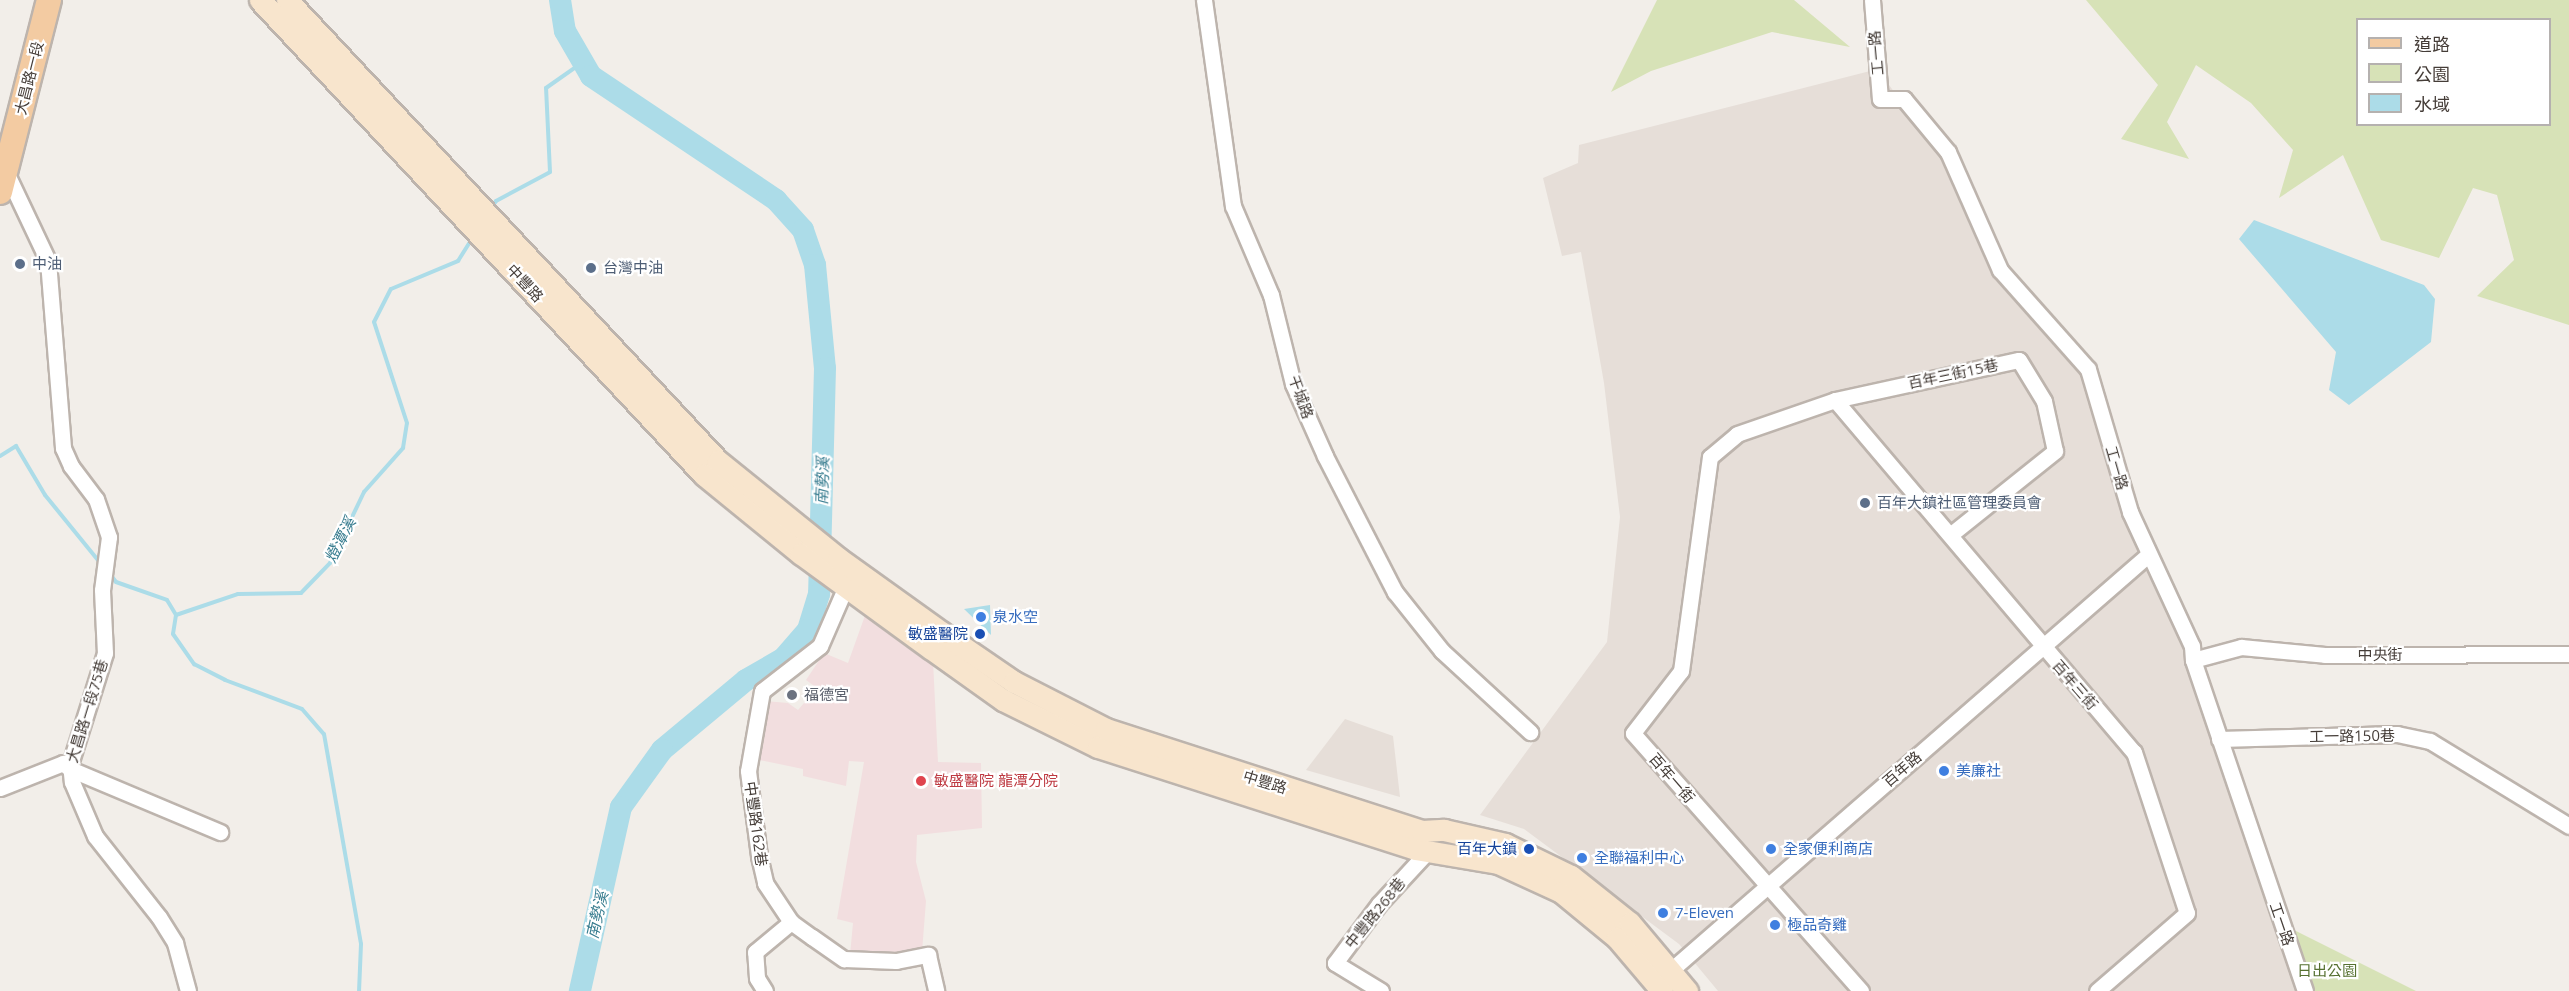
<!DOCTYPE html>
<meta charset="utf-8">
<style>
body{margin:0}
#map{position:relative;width:2569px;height:991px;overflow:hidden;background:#f2eee9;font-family:"Open Sans","Noto Sans TC",sans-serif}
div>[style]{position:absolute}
.residential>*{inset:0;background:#e6ded8}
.medical>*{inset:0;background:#f2dedf}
.green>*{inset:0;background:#d7e2b7}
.water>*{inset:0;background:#acdce8}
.stream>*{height:4px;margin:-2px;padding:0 2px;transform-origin:2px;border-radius:2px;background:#acdce8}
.river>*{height:22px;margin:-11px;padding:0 11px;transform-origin:11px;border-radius:11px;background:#acdce8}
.roads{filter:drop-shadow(2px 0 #bdb4ad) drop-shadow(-2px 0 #bdb4ad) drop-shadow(0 2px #bdb4ad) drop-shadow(0 -2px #bdb4ad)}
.street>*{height:15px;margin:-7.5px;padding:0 7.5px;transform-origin:7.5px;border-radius:7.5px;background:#fff}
.secondary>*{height:21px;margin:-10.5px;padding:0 10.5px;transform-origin:10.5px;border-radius:10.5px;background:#f8e5cd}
.primary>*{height:24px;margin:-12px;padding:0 12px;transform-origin:12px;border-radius:12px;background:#f3cba2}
.dots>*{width:16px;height:16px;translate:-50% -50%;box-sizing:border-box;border:3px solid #fff;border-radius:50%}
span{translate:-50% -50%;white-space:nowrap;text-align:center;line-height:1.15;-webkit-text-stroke:4.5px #fff;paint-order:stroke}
.street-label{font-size:15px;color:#453d38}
.service-label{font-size:15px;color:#4e5e75}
.left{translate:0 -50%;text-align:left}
.shop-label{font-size:15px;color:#366cbe}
.transit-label{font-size:15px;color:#164399}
.right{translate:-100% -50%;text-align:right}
.worship-label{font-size:15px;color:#5b616d}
.health-label{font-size:15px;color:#be3a42}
.park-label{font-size:15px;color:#577132}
.water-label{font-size:16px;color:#377c8f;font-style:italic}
.legend{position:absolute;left:2356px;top:18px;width:195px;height:108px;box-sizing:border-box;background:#fff;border:2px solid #b5b1af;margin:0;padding:8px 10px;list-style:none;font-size:18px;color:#453d38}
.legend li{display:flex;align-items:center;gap:12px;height:30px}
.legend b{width:30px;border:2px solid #b5b1af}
</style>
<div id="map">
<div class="residential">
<div style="clip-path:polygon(1878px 69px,1901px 102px,1944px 149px,2002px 277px,2081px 371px,2135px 522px,2225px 721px,2299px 991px,1718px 991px,1679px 944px,1524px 829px,1480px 815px,1607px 642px,1620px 517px,1604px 383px,1581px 252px,1562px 256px,1543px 178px,1578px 163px,1579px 145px)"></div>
<div style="clip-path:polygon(1345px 719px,1393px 736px,1400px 797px,1306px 770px)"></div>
</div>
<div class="medical">
<div style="clip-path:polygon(867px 610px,933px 661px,938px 762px,981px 763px,982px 828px,917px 835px,916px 862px,926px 901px,922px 952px,850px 955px,853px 923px,837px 919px,864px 762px,849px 761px,846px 786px,803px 776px,803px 769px,755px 759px,765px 701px,788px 703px,798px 710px,817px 688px,806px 680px,824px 653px,848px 663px)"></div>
</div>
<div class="green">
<div style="clip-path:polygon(1657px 0,1794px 0,1850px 47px,1772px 32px,1651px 71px,1611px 92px)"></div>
<div style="clip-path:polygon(evenodd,2086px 0,2569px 0,2569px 325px,2477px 296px,2514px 260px,2497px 195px,2473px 188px,2439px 258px,2381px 240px,2343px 155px,2279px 198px,2293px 150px,2251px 103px,2196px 65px,2167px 122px,2189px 159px,2121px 139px,2158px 85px,2086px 0,2358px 20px,2550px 20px,2550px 124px,2358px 124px,2358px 20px)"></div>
<div style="clip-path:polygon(2294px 930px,2416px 991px,2312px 991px)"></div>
</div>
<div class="water">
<div style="clip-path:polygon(2254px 220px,2424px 285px,2435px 299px,2431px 342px,2349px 405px,2329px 390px,2336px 352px,2239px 239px)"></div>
<div style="clip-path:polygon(990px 605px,991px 635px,964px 609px)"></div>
</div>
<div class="stream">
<div style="left:492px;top:207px;width:7px;rotate:-56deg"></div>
<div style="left:496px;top:201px;width:61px;rotate:-28.2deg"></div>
<div style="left:550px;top:172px;width:84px;rotate:-92.7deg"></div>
<div style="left:546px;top:88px;width:45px;rotate:-35.1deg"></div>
<div style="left:0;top:456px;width:19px;rotate:-32deg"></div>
<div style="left:16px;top:446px;width:57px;rotate:59.4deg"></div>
<div style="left:45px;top:495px;width:89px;rotate:50.9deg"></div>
<div style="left:110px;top:574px;width:10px;rotate:53deg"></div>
<div style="left:116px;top:582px;width:54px;rotate:19.4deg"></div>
<div style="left:167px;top:600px;width:17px;rotate:59deg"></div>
<div style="left:176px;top:615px;width:65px;rotate:-18.7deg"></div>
<div style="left:238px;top:594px;width:63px;rotate:-0.9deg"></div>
<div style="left:301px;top:593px;width:42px;rotate:-46deg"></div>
<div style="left:330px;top:563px;width:79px;rotate:-64.4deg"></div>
<div style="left:364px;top:492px;width:59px;rotate:-48.4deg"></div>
<div style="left:403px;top:448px;width:25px;rotate:-81deg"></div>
<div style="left:407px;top:423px;width:106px;rotate:-108.1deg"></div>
<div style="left:374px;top:322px;width:37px;rotate:-63deg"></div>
<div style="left:391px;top:289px;width:73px;rotate:-22.7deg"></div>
<div style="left:458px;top:261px;width:26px;rotate:-58deg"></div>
<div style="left:176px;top:615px;width:19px;rotate:99deg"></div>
<div style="left:173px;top:634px;width:37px;rotate:55deg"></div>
<div style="left:194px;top:664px;width:35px;rotate:27deg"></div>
<div style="left:225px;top:680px;width:82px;rotate:20.6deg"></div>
<div style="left:302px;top:709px;width:33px;rotate:49deg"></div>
<div style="left:324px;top:734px;width:213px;rotate:80deg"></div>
<div style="left:361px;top:944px;width:47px;rotate:92.4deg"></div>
</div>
<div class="river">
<div style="left:560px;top:0;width:31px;rotate:81deg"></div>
<div style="left:565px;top:31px;width:52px;rotate:60deg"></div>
<div style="left:591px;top:76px;width:223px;rotate:33.8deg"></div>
<div style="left:776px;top:200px;width:40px;rotate:48deg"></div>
<div style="left:803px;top:230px;width:37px;rotate:71deg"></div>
<div style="left:815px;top:265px;width:103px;rotate:84.5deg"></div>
<div style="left:825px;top:368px;width:226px;rotate:91.5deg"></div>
<div style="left:819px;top:594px;width:38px;rotate:107deg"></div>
<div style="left:808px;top:630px;width:37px;rotate:131deg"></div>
<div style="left:784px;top:658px;width:44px;rotate:149.9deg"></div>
<div style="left:746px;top:680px;width:109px;rotate:140.2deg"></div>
<div style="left:662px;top:750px;width:70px;rotate:125.7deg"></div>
<div style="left:621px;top:807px;width:189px;rotate:102.6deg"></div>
</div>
<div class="roads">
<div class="street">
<div style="left:1204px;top:0;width:208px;rotate:82deg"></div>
<div style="left:1233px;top:206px;width:97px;rotate:66.9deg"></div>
<div style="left:1271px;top:295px;width:92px;rotate:76.1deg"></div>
<div style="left:1293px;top:384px;width:79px;rotate:66deg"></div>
<div style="left:1325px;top:456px;width:153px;rotate:62.8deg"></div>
<div style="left:1395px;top:592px;width:75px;rotate:51.5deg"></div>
<div style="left:1442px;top:651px;width:120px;rotate:42.6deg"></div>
<div style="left:1872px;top:0;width:99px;rotate:85.4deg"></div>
<div style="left:1880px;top:99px;width:24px"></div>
<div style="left:1904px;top:99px;width:69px;rotate:50.3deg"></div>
<div style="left:1948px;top:152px;width:129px;rotate:66.2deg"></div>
<div style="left:2000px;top:270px;width:132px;rotate:48.4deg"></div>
<div style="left:2088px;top:369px;width:149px;rotate:73.6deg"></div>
<div style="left:2130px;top:512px;width:148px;rotate:65.2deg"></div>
<div style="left:2192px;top:646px;width:14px;rotate:86deg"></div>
<div style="left:2193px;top:660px;width:349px;rotate:71.3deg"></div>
<div style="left:5px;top:170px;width:101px;rotate:64.7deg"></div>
<div style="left:48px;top:261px;width:188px;rotate:85.4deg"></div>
<div style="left:63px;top:448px;width:20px;rotate:66deg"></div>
<div style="left:71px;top:466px;width:41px;rotate:52.9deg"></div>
<div style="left:96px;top:499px;width:40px;rotate:71.1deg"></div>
<div style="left:109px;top:537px;width:53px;rotate:97.5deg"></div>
<div style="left:102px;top:590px;width:63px;rotate:87.3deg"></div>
<div style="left:105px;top:653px;width:116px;rotate:107.5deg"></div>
<div style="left:70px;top:764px;width:18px;rotate:84deg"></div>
<div style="left:72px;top:782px;width:59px;rotate:66.9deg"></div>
<div style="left:95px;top:836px;width:103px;rotate:51.7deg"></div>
<div style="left:159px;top:917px;width:31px;rotate:58deg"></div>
<div style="left:175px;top:943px;width:50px;rotate:74.8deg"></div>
<div style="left:1835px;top:400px;width:462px;rotate:49.7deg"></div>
<div style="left:2134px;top:752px;width:169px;rotate:71.8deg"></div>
<div style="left:2187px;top:913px;width:119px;rotate:139.1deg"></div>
<div style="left:850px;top:577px;width:75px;rotate:113.5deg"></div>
<div style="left:820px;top:646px;width:73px;rotate:142.2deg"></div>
<div style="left:762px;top:691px;width:81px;rotate:99.9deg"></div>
<div style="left:748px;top:771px;width:86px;rotate:82.6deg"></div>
<div style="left:759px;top:856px;width:28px;rotate:77deg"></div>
<div style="left:765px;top:883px;width:47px;rotate:56.3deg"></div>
<div style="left:791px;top:922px;width:26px;rotate:36deg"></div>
<div style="left:812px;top:937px;width:39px;rotate:35deg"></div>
<div style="left:844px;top:959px;width:52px;rotate:2.2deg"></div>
<div style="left:896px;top:961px;width:33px;rotate:-11deg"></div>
<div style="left:928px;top:955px;width:37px;rotate:77deg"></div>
<div style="left:2193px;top:660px;width:50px;rotate:-15.2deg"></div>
<div style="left:2241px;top:647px;width:84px;rotate:5.4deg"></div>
<div style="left:2325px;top:655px;width:244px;rotate:-0.2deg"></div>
<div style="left:2219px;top:739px;width:178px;rotate:-1.6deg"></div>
<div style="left:2397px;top:734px;width:34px;rotate:12deg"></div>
<div style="left:2430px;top:741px;width:163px;rotate:31.4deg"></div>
<div style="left:0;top:788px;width:68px;rotate:-21.6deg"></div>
<div style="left:63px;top:763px;width:9px;rotate:41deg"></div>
<div style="left:70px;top:769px;width:163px;rotate:22.8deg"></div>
<div style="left:1663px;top:977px;width:643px;rotate:-41.03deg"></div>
<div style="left:765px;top:991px;width:15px;rotate:-122deg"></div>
<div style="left:757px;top:978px;width:26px;rotate:-94deg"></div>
<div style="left:755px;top:952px;width:47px;rotate:-39.8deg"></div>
<div style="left:1381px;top:991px;width:54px;rotate:-148.7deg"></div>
<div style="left:1335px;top:963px;width:74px;rotate:-53.3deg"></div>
<div style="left:1379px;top:904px;width:74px;rotate:-47.2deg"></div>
<div style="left:1861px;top:991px;width:344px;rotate:-131.5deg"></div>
<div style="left:1633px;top:733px;width:78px;rotate:-52.3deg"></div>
<div style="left:1681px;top:671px;width:216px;rotate:-82.3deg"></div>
<div style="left:1710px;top:457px;width:35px;rotate:-40deg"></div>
<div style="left:1737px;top:434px;width:104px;rotate:-19.1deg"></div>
<div style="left:1835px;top:400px;width:188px;rotate:-12.3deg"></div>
<div style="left:2019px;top:360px;width:48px;rotate:58.6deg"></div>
<div style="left:2044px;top:401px;width:51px;rotate:77.6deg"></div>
<div style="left:2055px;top:451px;width:134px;rotate:141.3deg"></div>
</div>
<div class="secondary">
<div style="left:260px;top:0;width:650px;rotate:46.93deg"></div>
<div style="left:704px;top:475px;width:125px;rotate:39.2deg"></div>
<div style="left:801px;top:554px;width:160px;rotate:36.1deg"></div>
<div style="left:930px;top:648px;width:90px;rotate:35.5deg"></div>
<div style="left:1003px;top:700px;width:106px;rotate:26.3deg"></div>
<div style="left:1098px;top:747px;width:333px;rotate:17.8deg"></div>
<div style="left:1415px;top:849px;width:84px;rotate:9.6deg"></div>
<div style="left:1498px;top:863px;width:69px;rotate:24.7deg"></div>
<div style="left:1561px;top:892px;width:72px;rotate:39.4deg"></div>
<div style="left:1617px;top:938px;width:70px;rotate:49.7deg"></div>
<div style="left:287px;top:0;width:631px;rotate:46.93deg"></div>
<div style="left:718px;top:461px;width:154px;rotate:38.9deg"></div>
<div style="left:838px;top:558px;width:127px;rotate:35.7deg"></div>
<div style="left:941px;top:632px;width:88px;rotate:34.4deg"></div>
<div style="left:1014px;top:682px;width:103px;rotate:27.1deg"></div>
<div style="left:1106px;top:729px;width:332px;rotate:17.9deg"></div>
<div style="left:1422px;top:831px;width:22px;rotate:-3deg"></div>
<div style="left:1444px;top:830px;width:63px;rotate:12.9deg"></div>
<div style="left:1505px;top:844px;width:73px;rotate:25.9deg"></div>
<div style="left:1571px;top:876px;width:75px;rotate:38.5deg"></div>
<div style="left:1630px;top:923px;width:89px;rotate:50deg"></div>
</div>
<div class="primary">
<div style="left:0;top:192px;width:198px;rotate:-75.7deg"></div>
</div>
</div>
<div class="dots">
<div style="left:20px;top:264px;background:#5c6f8a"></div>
<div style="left:591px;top:268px;background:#5c6f8a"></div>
<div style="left:1865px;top:503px;background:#5c6f8a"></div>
<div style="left:981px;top:617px;background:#3f7fe0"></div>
<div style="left:980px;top:634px;background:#1a4fb4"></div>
<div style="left:792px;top:695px;background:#6b7280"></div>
<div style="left:1944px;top:771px;background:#3f7fe0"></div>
<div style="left:921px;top:781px;background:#e0444e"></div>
<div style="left:1529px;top:849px;background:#1a4fb4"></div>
<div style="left:1771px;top:849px;background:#3f7fe0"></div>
<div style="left:1582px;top:858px;background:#3f7fe0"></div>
<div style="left:1663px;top:913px;background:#3f7fe0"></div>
<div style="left:1775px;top:925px;background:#3f7fe0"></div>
</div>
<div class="street-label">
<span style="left:1876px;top:53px;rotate:-95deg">工一路</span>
<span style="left:29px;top:78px;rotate:-76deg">大昌路一段</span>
<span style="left:525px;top:283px;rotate:47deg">中豐路</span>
<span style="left:1953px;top:374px;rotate:-12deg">百年三街15巷</span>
<span style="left:1301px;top:397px;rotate:70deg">干城路</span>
<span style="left:2117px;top:468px;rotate:74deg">工一路</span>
<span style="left:2380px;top:655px">中央街</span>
<span style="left:2075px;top:685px;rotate:49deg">百年三街</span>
<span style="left:87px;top:711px;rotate:-73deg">大昌路一段75巷</span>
<span style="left:2352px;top:736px;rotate:-1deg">工一路150巷</span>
<span style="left:1902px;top:769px;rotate:-41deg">百年路</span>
<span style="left:1672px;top:778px;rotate:49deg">百年一街</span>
<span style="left:1265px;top:782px;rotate:17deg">中豐路</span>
<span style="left:756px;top:824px;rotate:82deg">中豐路162巷</span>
<span style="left:1375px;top:913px;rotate:-51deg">中豐路268巷</span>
<span style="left:2282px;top:924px;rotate:71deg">工一路</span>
</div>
<div class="service-label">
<span class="left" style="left:32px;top:264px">中油</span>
<span class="left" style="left:603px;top:268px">台灣中油</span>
<span class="left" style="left:1877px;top:503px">百年大鎮社區管理委員會</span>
</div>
<div class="shop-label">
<span class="left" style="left:993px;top:617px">泉水空</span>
<span class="left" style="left:1956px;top:771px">美廉社</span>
<span class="left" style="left:1783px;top:849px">全家便利商店</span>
<span class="left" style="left:1594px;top:858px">全聯福利中心</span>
<span class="left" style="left:1675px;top:913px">7-Eleven</span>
<span class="left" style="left:1787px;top:925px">極品奇雞</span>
</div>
<div class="transit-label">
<span class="right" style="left:968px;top:634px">敏盛醫院</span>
<span class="right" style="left:1517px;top:849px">百年大鎮</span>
</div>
<div class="worship-label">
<span class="left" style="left:804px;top:695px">福德宮</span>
</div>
<div class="health-label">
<span class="left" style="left:934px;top:781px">敏盛醫院 龍潭分院</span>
</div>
<div class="park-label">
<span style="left:2327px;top:971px">日出公園</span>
</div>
<div class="water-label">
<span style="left:822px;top:481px;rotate:-88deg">南勢溪</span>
<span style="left:340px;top:540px;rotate:-63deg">燈潭溪</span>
<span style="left:597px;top:915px;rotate:-77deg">南勢溪</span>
</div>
<ul class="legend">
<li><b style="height:8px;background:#f3cba2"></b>道路</li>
<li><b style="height:16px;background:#d7e2b7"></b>公園</li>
<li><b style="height:16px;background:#acdce8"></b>水域</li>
</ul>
</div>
